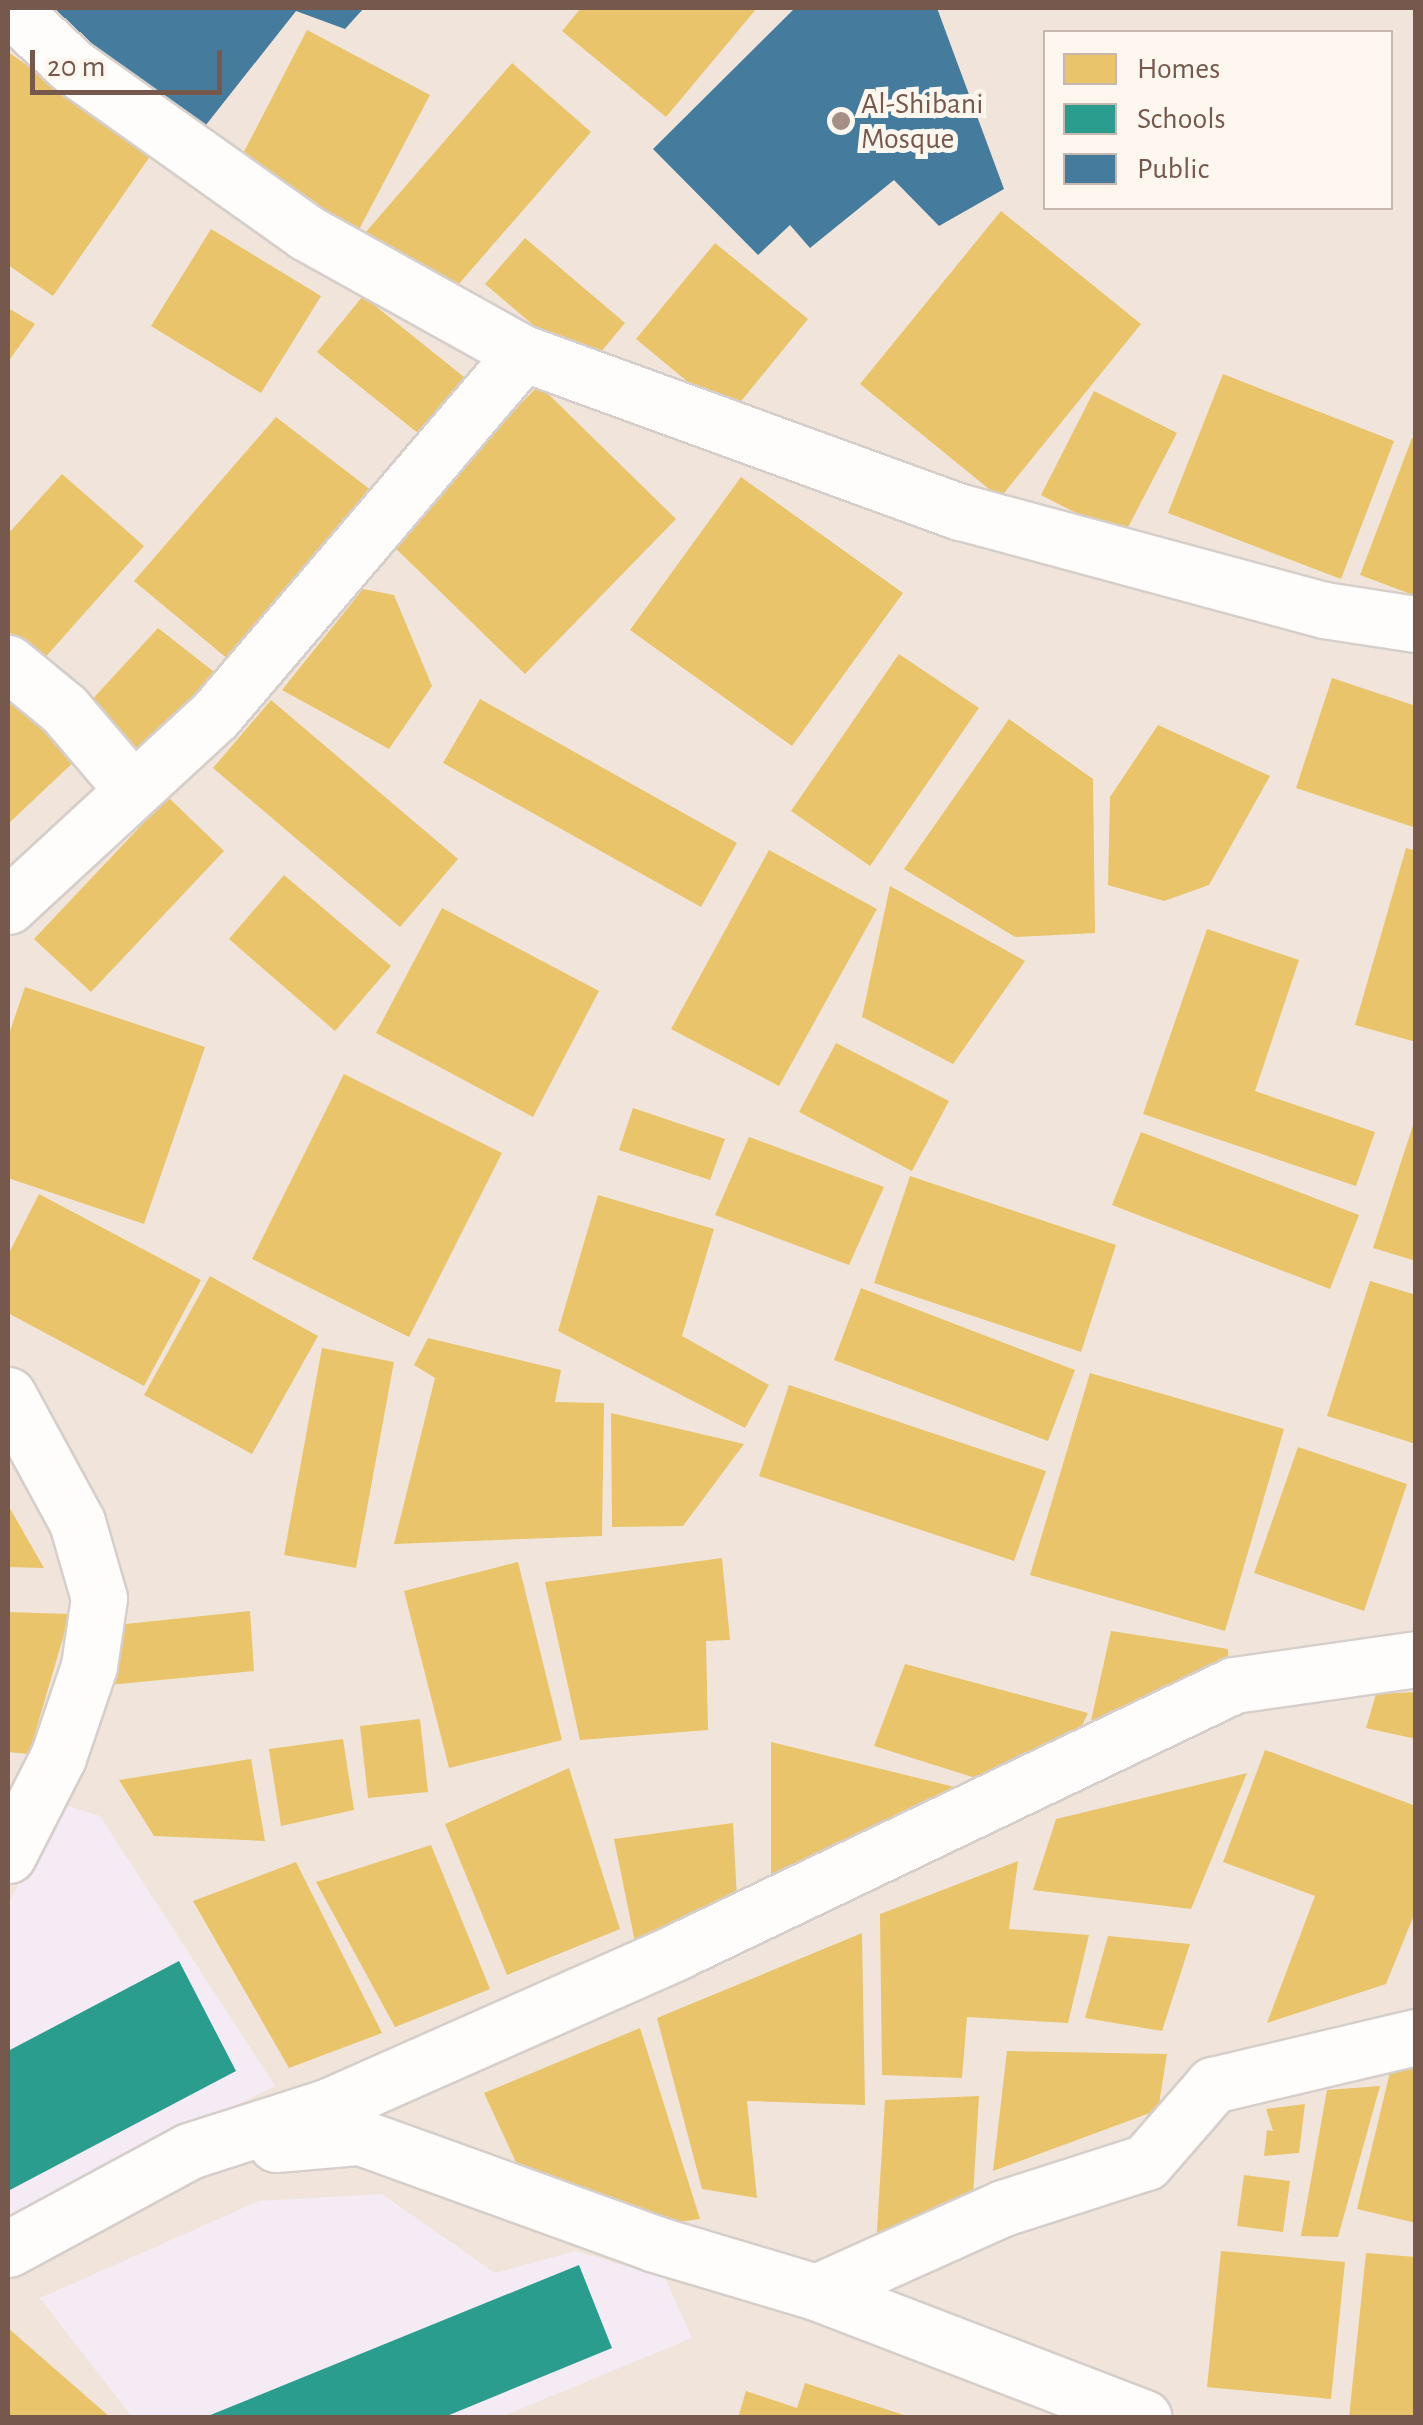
<!DOCTYPE html>
<style>
body{margin:0}
#map{position:relative;width:1423px;height:2425px;overflow:hidden;background:#f8f3ed;font-family:"Alegreya Sans",sans-serif}
div>[style]{position:absolute}
.residential>*{inset:0;background:#f1e5db}
.education>*{inset:0;background:#f4ebf4}
.homes>*{inset:0;background:#e9c46a}
.schools>*{inset:0;background:#2a9d8f}
.public>*{inset:0;background:#457b9d}
.roads{filter:drop-shadow(2px 0 #d6ceca) drop-shadow(-2px 0 #d6ceca) drop-shadow(0 2px #d6ceca) drop-shadow(0 -2px #d6ceca)}
.minor>*{height:55px;margin:-27.5px;padding:0 27.5px;transform-origin:27.5px;border-radius:27.5px;background:#fefdfc}
.dots>*{width:28px;height:28px;translate:-50% -50%;box-sizing:border-box;border:5px solid #fef7f0;border-radius:50%}
span{translate:-50% -50%;white-space:nowrap;text-align:center;line-height:1.15;-webkit-text-stroke:10px #fef7f0;paint-order:stroke}
.poi-label{font-size:30px;color:#76584d}
.left{translate:0 -50%;text-align:left}
.frame{position:absolute;inset:0;border:10px solid #76584d;pointer-events:none}
.legend{position:absolute;left:1043px;top:30px;width:350px;height:180px;box-sizing:border-box;background:#fef7f0;border:2px solid #c8b7af;margin:0;padding:12px 18px;list-style:none;font-size:30px;color:#76584d}
.legend li{display:flex;align-items:center;gap:20px;height:50px}
.legend b{width:50px;border:2px solid #c8b7af}
.scale{position:absolute;left:30px;top:50px;width:192px;height:45px;box-sizing:border-box;border:5px solid #76584d;border-top:0;padding-left:12px;font-size:30px;line-height:35px;white-space:nowrap;color:#76584d;-webkit-text-stroke:8px #fef7f0;paint-order:stroke}
</style>
<div id="map">
<div class="residential">
<div style="clip-path:polygon(evenodd,8px 8px,1415px 8px,1415px 2417px,8px 2417px,8px 8px,1046px 32px,1390px 32px,1390px 208px,1046px 208px,1046px 32px)"></div>
</div>
<div class="education">
<div style="clip-path:polygon(61px 1804px,100px 1816px,275px 2086px,8px 2218px,8px 1904px)"></div>
<div style="clip-path:polygon(382px 2194px,495px 2273px,575px 2251px,665px 2278px,692px 2338px,501px 2417px,132px 2417px,40px 2298px,259px 2201px)"></div>
</div>
<div class="homes">
<div style="clip-path:polygon(581px 8px,757px 8px,666px 117px,562px 31px)"></div>
<div style="clip-path:polygon(307px 30px,430px 95px,355px 237px,233px 173px)"></div>
<div style="clip-path:polygon(8px 52px,153px 152px,53px 296px,8px 265px)"></div>
<div style="clip-path:polygon(512px 63px,591px 132px,444px 301px,365px 233px)"></div>
<div style="clip-path:polygon(1001px 211px,1141px 324px,1000px 498px,860px 384px)"></div>
<div style="clip-path:polygon(211px 229px,321px 296px,261px 393px,151px 326px)"></div>
<div style="clip-path:polygon(525px 238px,625px 323px,586px 370px,485px 284px)"></div>
<div style="clip-path:polygon(715px 243px,808px 319px,729px 416px,636px 339px)"></div>
<div style="clip-path:polygon(363px 296px,469px 381px,424px 438px,317px 352px)"></div>
<div style="clip-path:polygon(8px 308px,35px 324px,8px 362px)"></div>
<div style="clip-path:polygon(1223px 374px,1394px 441px,1341px 579px,1168px 513px)"></div>
<div style="clip-path:polygon(539px 385px,676px 519px,525px 674px,388px 541px)"></div>
<div style="clip-path:polygon(1094px 391px,1177px 433px,1123px 537px,1041px 495px)"></div>
<div style="clip-path:polygon(276px 417px,376px 494px,229px 660px,134px 581px)"></div>
<div style="clip-path:polygon(1412px 438px,1416px 439px,1416px 596px,1360px 575px)"></div>
<div style="clip-path:polygon(62px 474px,144px 546px,42px 661px,8px 631px,8px 534px)"></div>
<div style="clip-path:polygon(741px 477px,903px 593px,792px 746px,630px 630px)"></div>
<div style="clip-path:polygon(363px 589px,394px 595px,432px 686px,389px 749px,282px 690px)"></div>
<div style="clip-path:polygon(158px 628px,223px 679px,147px 760px,88px 704px)"></div>
<div style="clip-path:polygon(899px 654px,979px 708px,870px 866px,791px 811px)"></div>
<div style="clip-path:polygon(1332px 678px,1416px 706px,1416px 828px,1296px 788px)"></div>
<div style="clip-path:polygon(8px 681px,79px 757px,8px 824px)"></div>
<div style="clip-path:polygon(480px 699px,737px 843px,701px 907px,443px 763px)"></div>
<div style="clip-path:polygon(271px 700px,458px 859px,400px 927px,213px 768px)"></div>
<div style="clip-path:polygon(1009px 719px,1093px 779px,1095px 933px,1015px 937px,904px 869px)"></div>
<div style="clip-path:polygon(1158px 725px,1270px 776px,1209px 885px,1164px 901px,1108px 885px,1110px 797px)"></div>
<div style="clip-path:polygon(168px 797px,224px 851px,91px 992px,34px 939px)"></div>
<div style="clip-path:polygon(1406px 848px,1416px 851px,1416px 1042px,1355px 1025px)"></div>
<div style="clip-path:polygon(769px 850px,877px 909px,779px 1086px,671px 1029px)"></div>
<div style="clip-path:polygon(284px 875px,391px 966px,335px 1031px,229px 939px)"></div>
<div style="clip-path:polygon(890px 886px,1025px 961px,953px 1064px,862px 1017px)"></div>
<div style="clip-path:polygon(442px 908px,599px 991px,533px 1117px,376px 1033px)"></div>
<div style="clip-path:polygon(1207px 929px,1299px 960px,1255px 1091px,1375px 1132px,1356px 1186px,1143px 1114px)"></div>
<div style="clip-path:polygon(25px 987px,205px 1047px,144px 1224px,8px 1178px,8px 1037px)"></div>
<div style="clip-path:polygon(836px 1043px,949px 1101px,912px 1171px,799px 1112px)"></div>
<div style="clip-path:polygon(344px 1074px,502px 1153px,409px 1337px,252px 1259px)"></div>
<div style="clip-path:polygon(633px 1108px,725px 1139px,710px 1180px,619px 1150px)"></div>
<div style="clip-path:polygon(1416px 1116px,1416px 1261px,1373px 1248px)"></div>
<div style="clip-path:polygon(1141px 1132px,1359px 1215px,1330px 1289px,1112px 1205px)"></div>
<div style="clip-path:polygon(749px 1137px,884px 1187px,849px 1265px,715px 1215px)"></div>
<div style="clip-path:polygon(910px 1176px,1116px 1245px,1081px 1352px,874px 1283px)"></div>
<div style="clip-path:polygon(39px 1194px,201px 1280px,144px 1386px,8px 1313px,8px 1255px)"></div>
<div style="clip-path:polygon(598px 1195px,714px 1229px,682px 1336px,769px 1385px,745px 1428px,558px 1331px)"></div>
<div style="clip-path:polygon(210px 1276px,318px 1336px,252px 1454px,144px 1395px)"></div>
<div style="clip-path:polygon(1370px 1281px,1416px 1295px,1416px 1444px,1327px 1416px)"></div>
<div style="clip-path:polygon(861px 1288px,1075px 1370px,1048px 1441px,834px 1360px)"></div>
<div style="clip-path:polygon(428px 1338px,561px 1370px,555px 1402px,604px 1403px,602px 1536px,394px 1544px,435px 1378px,414px 1365px)"></div>
<div style="clip-path:polygon(322px 1348px,394px 1362px,356px 1568px,284px 1555px)"></div>
<div style="clip-path:polygon(1090px 1373px,1284px 1429px,1225px 1631px,1030px 1575px)"></div>
<div style="clip-path:polygon(789px 1385px,1046px 1471px,1014px 1561px,759px 1476px)"></div>
<div style="clip-path:polygon(611px 1413px,744px 1444px,683px 1526px,612px 1527px)"></div>
<div style="clip-path:polygon(1298px 1447px,1407px 1484px,1364px 1611px,1254px 1573px)"></div>
<div style="clip-path:polygon(8px 1505px,44px 1568px,8px 1567px)"></div>
<div style="clip-path:polygon(722px 1558px,730px 1640px,706px 1641px,708px 1730px,580px 1740px,545px 1582px)"></div>
<div style="clip-path:polygon(518px 1562px,562px 1740px,449px 1768px,404px 1591px)"></div>
<div style="clip-path:polygon(250px 1611px,254px 1671px,98px 1686px,116px 1625px)"></div>
<div style="clip-path:polygon(8px 1612px,70px 1614px,29px 1754px,8px 1752px)"></div>
<div style="clip-path:polygon(1111px 1631px,1228px 1649px,1229px 1679px,1088px 1734px)"></div>
<div style="clip-path:polygon(905px 1664px,1088px 1713px,1070px 1751px,1001px 1786px,874px 1746px)"></div>
<div style="clip-path:polygon(1416px 1692px,1416px 1739px,1366px 1728px,1376px 1694px)"></div>
<div style="clip-path:polygon(420px 1719px,428px 1792px,368px 1798px,360px 1726px)"></div>
<div style="clip-path:polygon(343px 1739px,354px 1810px,281px 1826px,269px 1749px)"></div>
<div style="clip-path:polygon(771px 1742px,967px 1790px,771px 1887px)"></div>
<div style="clip-path:polygon(1265px 1750px,1416px 1806px,1416px 1910px,1386px 1984px,1267px 2023px,1315px 1896px,1223px 1862px)"></div>
<div style="clip-path:polygon(251px 1759px,265px 1841px,154px 1836px,119px 1780px)"></div>
<div style="clip-path:polygon(569px 1768px,620px 1929px,507px 1975px,445px 1824px)"></div>
<div style="clip-path:polygon(1247px 1773px,1191px 1909px,1033px 1890px,1056px 1819px)"></div>
<div style="clip-path:polygon(733px 1823px,737px 1899px,635px 1942px,614px 1839px)"></div>
<div style="clip-path:polygon(431px 1845px,490px 1989px,395px 2027px,316px 1882px)"></div>
<div style="clip-path:polygon(1018px 1861px,1009px 1929px,1089px 1935px,1068px 2023px,967px 2017px,962px 2078px,882px 2075px,880px 1914px)"></div>
<div style="clip-path:polygon(296px 1862px,382px 2033px,289px 2068px,193px 1901px)"></div>
<div style="clip-path:polygon(862px 1933px,865px 2105px,747px 2101px,757px 2198px,702px 2189px,657px 2018px)"></div>
<div style="clip-path:polygon(1108px 1936px,1190px 1944px,1162px 2031px,1085px 2018px)"></div>
<div style="clip-path:polygon(640px 2028px,700px 2219px,631px 2228px,527px 2186px,484px 2093px)"></div>
<div style="clip-path:polygon(1007px 2051px,1167px 2054px,1158px 2110px,993px 2171px)"></div>
<div style="clip-path:polygon(1392px 2064px,1416px 2069px,1416px 2223px,1357px 2209px)"></div>
<div style="clip-path:polygon(1380px 2086px,1338px 2237px,1301px 2236px,1327px 2090px)"></div>
<div style="clip-path:polygon(979px 2096px,973px 2197px,876px 2246px,885px 2100px)"></div>
<div style="clip-path:polygon(1305px 2104px,1299px 2153px,1264px 2156px,1267px 2130px,1273px 2131px,1266px 2109px)"></div>
<div style="clip-path:polygon(1244px 2175px,1290px 2181px,1283px 2232px,1237px 2226px)"></div>
<div style="clip-path:polygon(1221px 2251px,1345px 2262px,1331px 2399px,1207px 2387px)"></div>
<div style="clip-path:polygon(1366px 2253px,1416px 2257px,1416px 2418px,1349px 2418px)"></div>
<div style="clip-path:polygon(8px 2328px,111px 2418px,8px 2418px)"></div>
<div style="clip-path:polygon(805px 2383px,910px 2417px,910px 2418px,738px 2418px,746px 2391px,797px 2408px)"></div>
</div>
<div class="schools">
<div style="clip-path:polygon(179px 1961px,236px 2071px,8px 2191px,8px 2051px)"></div>
<div style="clip-path:polygon(579px 2265px,612px 2348px,442px 2418px,203px 2418px)"></div>
</div>
<div class="public">
<div style="clip-path:polygon(38px 8px,364px 8px,345px 29px,296px 11px,198px 135px)"></div>
<div style="clip-path:polygon(795px 8px,937px 8px,1004px 189px,939px 226px,894px 180px,810px 248px,790px 225px,758px 255px,653px 149px)"></div>
</div>
<div class="roads">
<div class="minor">
<div style="left:10px;top:8px;width:85px;rotate:43.1deg"></div>
<div style="left:72px;top:66px;width:288px;rotate:35.4deg"></div>
<div style="left:307px;top:233px;width:247px;rotate:29.1deg"></div>
<div style="left:523px;top:353px;width:466px;rotate:20deg"></div>
<div style="left:961px;top:512px;width:376px;rotate:15.1deg"></div>
<div style="left:1324px;top:610px;width:93px;rotate:8.7deg"></div>
<div style="left:8px;top:663px;width:72px;rotate:39.4deg"></div>
<div style="left:64px;top:709px;width:106px;rotate:49.6deg"></div>
<div style="left:8px;top:906px;width:282px;rotate:-42.7deg"></div>
<div style="left:215px;top:715px;width:475px;rotate:-49.6deg"></div>
<div style="left:8px;top:1395px;width:145px;rotate:61.5deg"></div>
<div style="left:77px;top:1522px;width:79px;rotate:73.9deg"></div>
<div style="left:99px;top:1598px;width:69px;rotate:98.4deg"></div>
<div style="left:89px;top:1666px;width:96px;rotate:108.8deg"></div>
<div style="left:58px;top:1757px;width:110px;rotate:117deg"></div>
<div style="left:276px;top:2144px;width:84px;rotate:-4.8deg"></div>
<div style="left:360px;top:2137px;width:314px;rotate:19.9deg"></div>
<div style="left:655px;top:2244px;width:168px;rotate:16.6deg"></div>
<div style="left:816px;top:2292px;width:351px;rotate:21deg"></div>
<div style="left:8px;top:2249px;width:206px;rotate:-28.4deg"></div>
<div style="left:189px;top:2151px;width:147px;rotate:-17.8deg"></div>
<div style="left:329px;top:2106px;width:382px;rotate:-23.9deg"></div>
<div style="left:678px;top:1951px;width:616px;rotate:-25.57deg"></div>
<div style="left:1234px;top:1685px;width:184px;rotate:-8.1deg"></div>
<div style="left:816px;top:2292px;width:205px;rotate:-24.2deg"></div>
<div style="left:1003px;top:2208px;width:150px;rotate:-17.8deg"></div>
<div style="left:1146px;top:2162px;width:102px;rotate:-49deg"></div>
<div style="left:1213px;top:2085px;width:209px;rotate:-13.3deg"></div>
</div>
</div>
<div class="dots">
<div style="left:841px;top:121px;background:#a48e85"></div>
</div>
<div class="poi-label">
<span class="left" style="left:861px;top:121px">Al-Shibani<br>Mosque</span>
</div>
<div class="frame"></div>
<ul class="legend">
<li><b style="height:28px;background:#e9c46a"></b>Homes</li>
<li><b style="height:28px;background:#2a9d8f"></b>Schools</li>
<li><b style="height:28px;background:#457b9d"></b>Public</li>
</ul>
<div class="scale">20 m</div>
</div>
